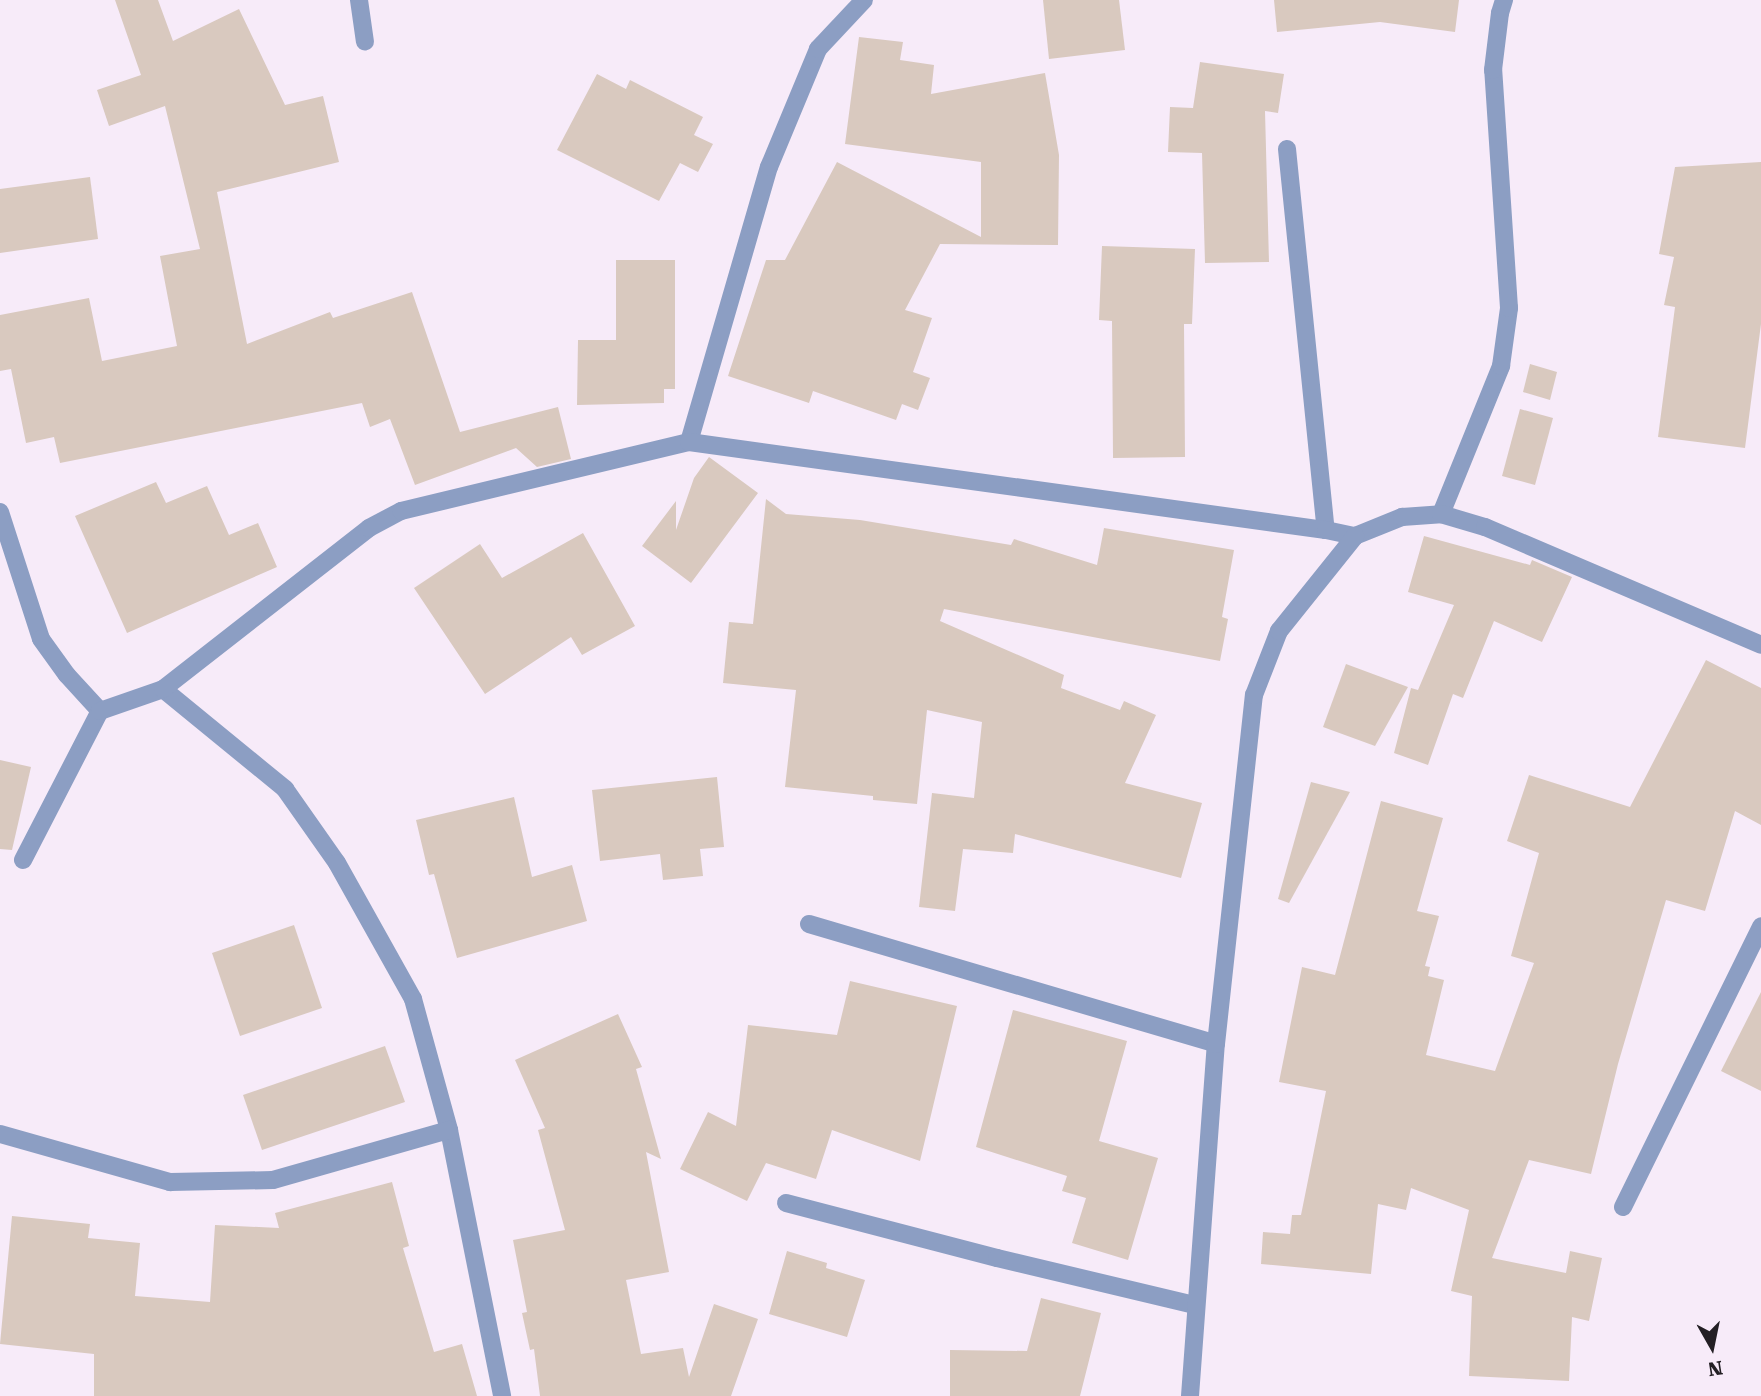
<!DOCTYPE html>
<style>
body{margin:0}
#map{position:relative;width:1761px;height:1396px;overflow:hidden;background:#f7ebf9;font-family:"Roboto Serif",serif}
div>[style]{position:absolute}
.building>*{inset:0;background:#d9c9bf}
.street>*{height:18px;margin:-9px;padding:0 9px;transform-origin:9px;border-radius:9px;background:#8c9ec3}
span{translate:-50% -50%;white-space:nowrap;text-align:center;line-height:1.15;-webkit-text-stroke:7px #f7ebf9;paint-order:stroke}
.north{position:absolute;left:1677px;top:1312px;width:70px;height:70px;-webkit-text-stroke:5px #f7ebf9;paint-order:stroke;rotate:171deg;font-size:19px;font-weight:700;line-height:28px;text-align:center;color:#231f24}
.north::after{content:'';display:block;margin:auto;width:24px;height:32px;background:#231f24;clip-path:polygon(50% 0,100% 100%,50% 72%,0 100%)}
</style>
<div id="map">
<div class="building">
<div style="clip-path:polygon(115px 0,158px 0,173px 41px,239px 9px,285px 105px,323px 96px,339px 162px,217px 192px,247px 344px,330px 312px,333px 318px,412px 292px,460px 432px,558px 407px,571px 459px,537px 467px,516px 448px,415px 485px,390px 419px,370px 427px,362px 403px,60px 463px,54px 437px,26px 443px,11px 369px,0 371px,0 315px,89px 298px,102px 361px,177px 346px,160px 256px,200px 249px,165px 106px,109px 126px,97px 90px,141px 75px)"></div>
<div style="clip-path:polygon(1043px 0,1119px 0,1125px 50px,1049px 59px)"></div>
<div style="clip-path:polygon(1274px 0,1459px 0,1455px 32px,1380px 22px,1277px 32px)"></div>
<div style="clip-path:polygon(859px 37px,903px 42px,900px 60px,934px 65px,931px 94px,1045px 73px,1059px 155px,1058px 245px,940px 244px,905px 310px,932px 318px,913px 372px,930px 378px,918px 410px,902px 404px,896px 420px,813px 391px,809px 403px,728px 376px,766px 260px,785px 260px,837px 162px,981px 237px,981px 162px,845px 144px)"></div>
<div style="clip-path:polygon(1200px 62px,1284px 74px,1278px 113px,1265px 111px,1269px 262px,1205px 263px,1202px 153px,1168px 152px,1170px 107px,1193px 108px)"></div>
<div style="clip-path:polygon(597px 74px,626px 89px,630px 80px,703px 117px,694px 135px,713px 144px,698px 172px,680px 163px,659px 201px,557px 150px)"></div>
<div style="clip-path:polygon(1761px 162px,1761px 324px,1745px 448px,1658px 437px,1675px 307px,1664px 305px,1674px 257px,1659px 254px,1675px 167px)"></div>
<div style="clip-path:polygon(90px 177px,98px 239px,0 253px,0 189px)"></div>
<div style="clip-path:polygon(1102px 246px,1195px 249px,1192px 324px,1184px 324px,1185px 457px,1113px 458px,1112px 321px,1099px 320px)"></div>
<div style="clip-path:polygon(616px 260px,675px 260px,675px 389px,664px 389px,664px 403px,577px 405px,578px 340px,616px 340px)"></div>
<div style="clip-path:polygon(1530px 364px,1557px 372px,1550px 400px,1523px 392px)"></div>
<div style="clip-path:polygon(1520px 409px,1553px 418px,1535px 485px,1502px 476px)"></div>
<div style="clip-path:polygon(709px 457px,758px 493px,691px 583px,642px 546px,676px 501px,676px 530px,694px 478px)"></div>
<div style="clip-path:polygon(156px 482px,166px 503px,207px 486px,229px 535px,258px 523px,277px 567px,127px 633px,75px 516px)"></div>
<div style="clip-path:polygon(766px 499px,786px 514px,860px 520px,1011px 545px,1014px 539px,1097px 565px,1104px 528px,1234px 550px,1222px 617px,1228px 619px,1220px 661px,944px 609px,940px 621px,1064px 675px,1061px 688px,1120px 710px,1124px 701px,1156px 715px,1125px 783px,1202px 803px,1181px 878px,1015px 834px,1013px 853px,963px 849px,955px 911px,919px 907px,932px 793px,974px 798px,982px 722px,927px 710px,917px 804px,873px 800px,873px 796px,785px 787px,796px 690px,723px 683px,729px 622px,753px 624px)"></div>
<div style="clip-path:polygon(583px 533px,635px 626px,582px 655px,571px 637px,485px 694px,414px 588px,480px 544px,502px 578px)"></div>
<div style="clip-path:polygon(1424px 536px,1530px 565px,1532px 560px,1572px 577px,1542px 642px,1494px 621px,1463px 698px,1453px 694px,1428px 765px,1394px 753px,1411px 688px,1418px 690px,1454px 605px,1408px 592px)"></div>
<div style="clip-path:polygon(1706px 660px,1761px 688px,1761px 825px,1735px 811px,1705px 911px,1666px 900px,1618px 1064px,1591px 1174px,1529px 1160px,1492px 1258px,1566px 1273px,1570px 1251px,1602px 1258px,1589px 1321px,1572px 1317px,1569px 1381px,1469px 1376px,1472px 1296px,1451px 1291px,1469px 1210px,1411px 1188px,1406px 1210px,1378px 1204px,1371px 1274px,1261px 1264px,1263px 1232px,1290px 1234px,1292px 1215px,1301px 1215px,1326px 1091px,1279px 1082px,1302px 967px,1335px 975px,1381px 801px,1443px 818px,1417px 911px,1439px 916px,1425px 966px,1430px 967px,1428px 976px,1444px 980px,1426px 1055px,1495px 1071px,1534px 963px,1511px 956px,1539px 853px,1507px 841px,1529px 775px,1630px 807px)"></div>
<div style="clip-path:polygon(1346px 664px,1408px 687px,1375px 746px,1323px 727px)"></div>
<div style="clip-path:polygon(0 760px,31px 767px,12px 850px,0 849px)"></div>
<div style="clip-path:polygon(717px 777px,724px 847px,700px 849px,703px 876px,663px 880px,660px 854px,600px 861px,592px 790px)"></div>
<div style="clip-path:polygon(1311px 782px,1350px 792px,1289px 903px,1278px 899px)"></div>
<div style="clip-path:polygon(514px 797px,532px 877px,572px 865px,587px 921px,457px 958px,434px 874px,429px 875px,416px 820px)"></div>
<div style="clip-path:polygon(294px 925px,322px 1008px,240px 1036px,212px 953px)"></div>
<div style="clip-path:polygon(850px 981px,957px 1006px,920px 1161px,832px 1130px,816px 1179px,766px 1163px,747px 1201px,680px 1169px,708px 1112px,736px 1126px,748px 1025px,837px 1035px)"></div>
<div style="clip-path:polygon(1761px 992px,1761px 1091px,1721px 1071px)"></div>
<div style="clip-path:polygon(1013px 1010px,1127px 1041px,1099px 1141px,1158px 1158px,1128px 1260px,1072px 1243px,1086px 1198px,1062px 1191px,1067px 1176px,976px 1147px)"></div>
<div style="clip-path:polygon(618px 1014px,642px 1067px,636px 1069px,661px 1159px,646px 1152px,669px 1272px,626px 1280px,641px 1354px,683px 1348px,689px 1377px,714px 1304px,758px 1319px,731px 1396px,540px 1396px,534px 1349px,530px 1350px,522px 1313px,527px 1312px,513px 1240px,565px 1230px,538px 1130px,545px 1128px,515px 1060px)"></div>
<div style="clip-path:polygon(385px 1046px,405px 1102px,262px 1150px,243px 1095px)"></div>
<div style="clip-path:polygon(392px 1182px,409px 1246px,403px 1248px,434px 1352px,462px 1344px,477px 1396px,94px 1396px,94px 1354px,0 1344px,12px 1216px,90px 1224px,88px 1238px,140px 1243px,135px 1296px,210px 1302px,215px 1225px,279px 1228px,275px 1213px)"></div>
<div style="clip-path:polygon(787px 1251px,827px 1263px,826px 1268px,865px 1280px,847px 1337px,769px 1314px)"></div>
<div style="clip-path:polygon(1041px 1298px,1101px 1313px,1080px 1396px,950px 1396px,950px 1350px,1027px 1351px)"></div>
</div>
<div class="street">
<div style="left:359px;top:0;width:42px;rotate:81.9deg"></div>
<div style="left:1287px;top:149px;width:383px;rotate:84.2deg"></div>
<div style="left:689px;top:442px;width:286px;rotate:-73.8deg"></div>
<div style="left:769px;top:167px;width:128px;rotate:-67.4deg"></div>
<div style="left:818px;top:49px;width:67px;rotate:-46.8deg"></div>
<div style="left:0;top:512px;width:133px;rotate:72.1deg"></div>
<div style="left:41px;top:639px;width:44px;rotate:54.2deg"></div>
<div style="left:67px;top:675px;width:49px;rotate:47.5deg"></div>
<div style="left:1441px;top:514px;width:160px;rotate:-67.9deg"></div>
<div style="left:1501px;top:366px;width:59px;rotate:-82.1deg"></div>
<div style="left:1509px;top:308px;width:239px;rotate:-93.8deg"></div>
<div style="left:1493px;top:70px;width:57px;rotate:-83deg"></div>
<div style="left:1500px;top:13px;width:14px;rotate:-73deg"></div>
<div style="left:163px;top:689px;width:158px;rotate:39.3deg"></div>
<div style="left:285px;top:789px;width:90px;rotate:54.9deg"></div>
<div style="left:337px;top:863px;width:156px;rotate:60.8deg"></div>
<div style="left:413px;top:999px;width:136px;rotate:74.6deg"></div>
<div style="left:449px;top:1130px;width:271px;rotate:78.7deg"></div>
<div style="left:23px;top:860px;width:168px;rotate:-62.7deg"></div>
<div style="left:100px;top:711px;width:67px;rotate:-19.2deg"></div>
<div style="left:163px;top:689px;width:261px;rotate:-38deg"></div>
<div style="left:369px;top:528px;width:36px;rotate:-28deg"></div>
<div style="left:401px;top:511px;width:296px;rotate:-13.5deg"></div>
<div style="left:689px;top:442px;width:643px;rotate:7.87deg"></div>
<div style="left:1326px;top:530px;width:30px;rotate:12deg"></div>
<div style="left:1355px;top:536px;width:51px;rotate:-22deg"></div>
<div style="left:1402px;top:517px;width:39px;rotate:-4deg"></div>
<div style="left:1441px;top:514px;width:46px;rotate:16.5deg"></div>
<div style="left:1485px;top:527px;width:300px;rotate:23.1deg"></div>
<div style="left:809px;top:924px;width:424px;rotate:16.4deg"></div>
<div style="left:0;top:1134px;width:177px;rotate:15.8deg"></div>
<div style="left:170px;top:1182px;width:103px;rotate:-1.1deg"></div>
<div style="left:273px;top:1180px;width:183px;rotate:-15.9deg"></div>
<div style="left:786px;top:1203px;width:218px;rotate:14.6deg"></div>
<div style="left:997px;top:1258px;width:204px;rotate:13.4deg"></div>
<div style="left:1623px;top:1207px;width:313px;rotate:-63.8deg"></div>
<div style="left:1190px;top:1396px;width:353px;rotate:-85.8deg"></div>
<div style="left:1216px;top:1044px;width:351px;rotate:-83.8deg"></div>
<div style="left:1254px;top:695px;width:69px;rotate:-68.7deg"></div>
<div style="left:1279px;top:631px;width:122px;rotate:-51.3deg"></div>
</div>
<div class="north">N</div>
</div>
